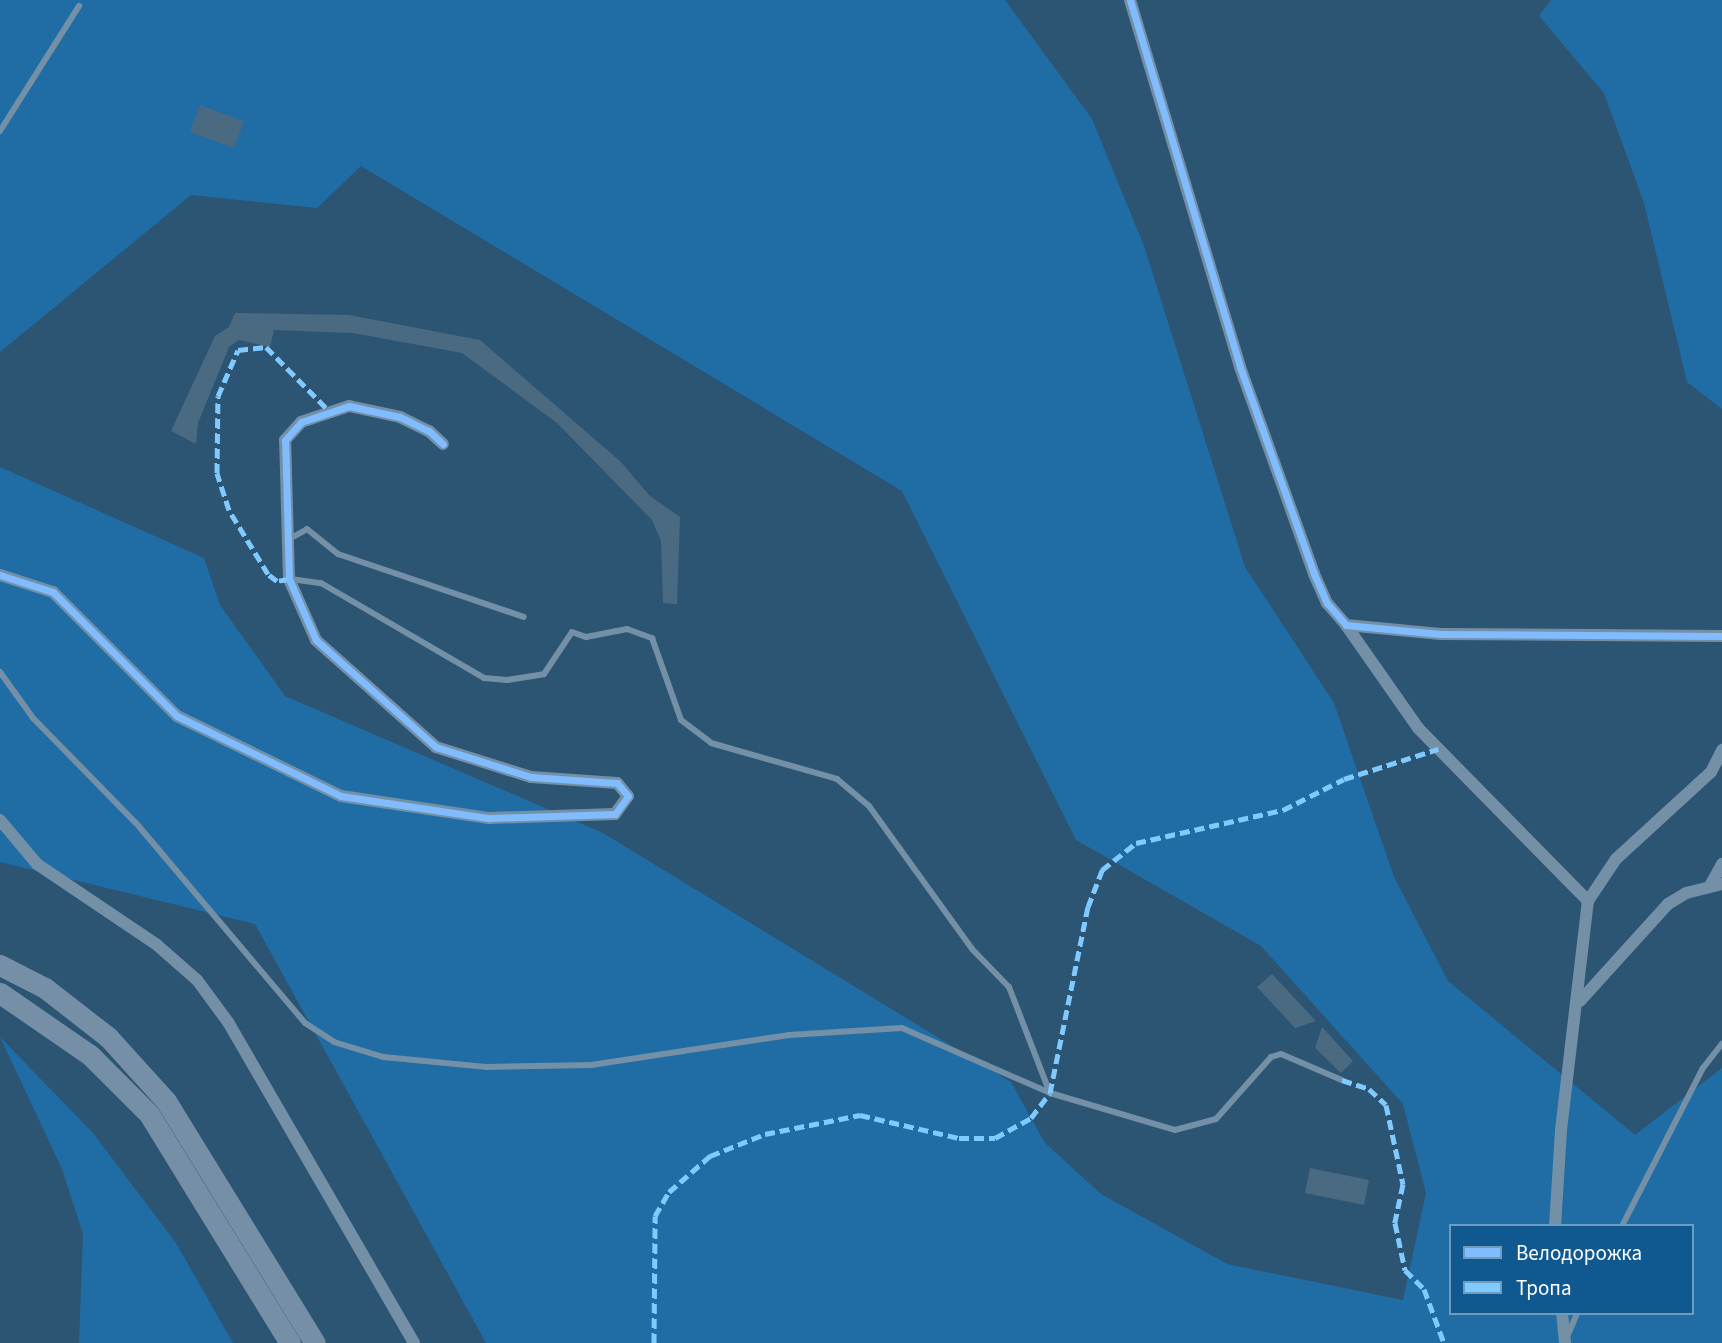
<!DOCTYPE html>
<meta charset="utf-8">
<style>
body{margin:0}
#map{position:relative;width:1722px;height:1343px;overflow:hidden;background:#2c5473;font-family:"Source Sans 3",sans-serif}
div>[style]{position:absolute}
.green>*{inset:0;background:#206da6}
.building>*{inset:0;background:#4a6a82}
.service>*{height:6px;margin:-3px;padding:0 3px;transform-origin:3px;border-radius:3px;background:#7390a6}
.minor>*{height:12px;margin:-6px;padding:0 6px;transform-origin:6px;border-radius:6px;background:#7390a6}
.trunk>*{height:21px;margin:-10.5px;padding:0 10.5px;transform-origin:10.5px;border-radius:10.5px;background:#7590a6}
.quiet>*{height:5px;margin-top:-2.5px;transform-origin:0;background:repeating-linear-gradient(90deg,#80caff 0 10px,transparent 0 15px)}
.cycleway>*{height:7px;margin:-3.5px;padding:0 3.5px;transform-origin:3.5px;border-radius:3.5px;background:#80bcff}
span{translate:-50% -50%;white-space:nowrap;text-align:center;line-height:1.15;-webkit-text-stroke:7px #0f5890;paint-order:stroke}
.legend{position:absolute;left:1449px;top:1224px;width:245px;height:91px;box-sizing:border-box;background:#0f5890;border:2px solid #6f9bbc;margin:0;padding:9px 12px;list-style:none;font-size:21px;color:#fff}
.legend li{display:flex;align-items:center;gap:14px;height:35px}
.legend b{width:35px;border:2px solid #6f9bbc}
</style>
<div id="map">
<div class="green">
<div style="clip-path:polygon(evenodd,0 0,1005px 0,1092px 119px,1144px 246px,1245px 567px,1334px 703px,1394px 877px,1448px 981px,1635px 1135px,1722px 1068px,1722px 1343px,486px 1343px,255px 924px,0 862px,0 467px,204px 558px,220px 605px,285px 696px,603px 833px,1011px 1082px,1045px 1143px,1101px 1194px,1227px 1264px,1403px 1300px,1426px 1193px,1403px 1104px,1261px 946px,1076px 840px,902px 491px,361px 166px,317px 208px,191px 195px,0 352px,0 0,1451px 1226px,1692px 1226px,1692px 1313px,1451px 1313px,1451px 1226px)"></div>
<div style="clip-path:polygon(1551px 0,1722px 0,1722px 409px,1687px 382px,1644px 203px,1604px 93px,1539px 16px)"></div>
<div style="clip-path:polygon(0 1037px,93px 1133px,176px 1243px,233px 1343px,79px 1343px,83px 1234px,62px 1169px)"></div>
</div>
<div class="building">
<div style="clip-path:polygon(200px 105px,244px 121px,234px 148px,190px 132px)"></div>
<div style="clip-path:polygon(235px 313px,349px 315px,480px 340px,621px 462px,650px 496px,680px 517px,677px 604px,663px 603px,661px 541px,652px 520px,557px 423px,462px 353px,353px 333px,274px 330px,270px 347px,239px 340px,229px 347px,198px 423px,196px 444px,171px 431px,215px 336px,229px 327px)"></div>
<div style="clip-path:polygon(1272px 974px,1316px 1021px,1295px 1028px,1257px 987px)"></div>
<div style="clip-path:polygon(1322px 1027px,1353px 1061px,1341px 1073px,1315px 1048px)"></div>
<div style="clip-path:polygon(1310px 1168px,1369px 1180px,1364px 1205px,1305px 1193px)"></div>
</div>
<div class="service">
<div style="left:0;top:131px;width:148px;rotate:-57.7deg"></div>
<div style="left:291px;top:538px;width:18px;rotate:-29deg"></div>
<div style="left:307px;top:529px;width:40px;rotate:39deg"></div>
<div style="left:338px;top:554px;width:196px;rotate:18.7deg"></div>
<div style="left:291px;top:579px;width:30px;rotate:8deg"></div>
<div style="left:321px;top:583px;width:189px;rotate:30.2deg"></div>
<div style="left:484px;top:678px;width:23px;rotate:5deg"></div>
<div style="left:507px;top:680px;width:37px;rotate:-9deg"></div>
<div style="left:544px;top:674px;width:50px;rotate:-56.3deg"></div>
<div style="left:572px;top:632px;width:15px;rotate:20deg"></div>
<div style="left:586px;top:637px;width:42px;rotate:-11deg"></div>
<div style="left:627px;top:629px;width:27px;rotate:20deg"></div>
<div style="left:652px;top:638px;width:87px;rotate:70.5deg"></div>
<div style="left:681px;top:720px;width:38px;rotate:37deg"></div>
<div style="left:711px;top:743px;width:131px;rotate:15.9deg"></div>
<div style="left:837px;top:779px;width:42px;rotate:40.2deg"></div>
<div style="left:869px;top:806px;width:176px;rotate:54.2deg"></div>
<div style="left:972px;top:949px;width:53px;rotate:45.8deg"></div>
<div style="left:1009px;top:987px;width:114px;rotate:68.9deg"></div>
<div style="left:1050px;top:1093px;width:130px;rotate:16.5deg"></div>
<div style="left:1175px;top:1130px;width:42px;rotate:-15deg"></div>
<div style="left:1216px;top:1119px;width:83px;rotate:-48.4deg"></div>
<div style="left:1271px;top:1057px;width:10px;rotate:-17deg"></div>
<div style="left:1281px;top:1054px;width:66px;rotate:23.1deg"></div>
<div style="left:0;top:672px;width:57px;rotate:54.3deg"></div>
<div style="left:33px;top:718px;width:147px;rotate:45.6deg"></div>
<div style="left:136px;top:823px;width:262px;rotate:49.8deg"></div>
<div style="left:305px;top:1023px;width:35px;rotate:33deg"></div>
<div style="left:334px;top:1042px;width:51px;rotate:17deg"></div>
<div style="left:383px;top:1057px;width:103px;rotate:5.5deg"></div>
<div style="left:486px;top:1067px;width:105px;rotate:-1.1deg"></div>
<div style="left:591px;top:1065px;width:200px;rotate:-8.6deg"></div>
<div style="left:789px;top:1035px;width:113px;rotate:-3.5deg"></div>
<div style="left:902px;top:1028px;width:162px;rotate:23.7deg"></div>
<div style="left:1622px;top:1226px;width:178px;rotate:-62.9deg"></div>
<div style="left:1703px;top:1068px;width:31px;rotate:-52deg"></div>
<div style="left:1567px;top:1337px;width:26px;rotate:-67deg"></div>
</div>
<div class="minor">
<div style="left:1130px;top:0;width:383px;rotate:73.3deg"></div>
<div style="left:1240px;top:367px;width:220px;rotate:70.3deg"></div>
<div style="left:1314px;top:574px;width:32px;rotate:66deg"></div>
<div style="left:1327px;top:603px;width:29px;rotate:49deg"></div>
<div style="left:1346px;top:625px;width:95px;rotate:5.4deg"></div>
<div style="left:1441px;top:634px;width:281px;rotate:0.4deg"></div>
<div style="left:0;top:575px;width:56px;rotate:17.8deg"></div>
<div style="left:53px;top:592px;width:175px;rotate:45deg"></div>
<div style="left:177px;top:716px;width:182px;rotate:26deg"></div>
<div style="left:341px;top:796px;width:150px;rotate:8.5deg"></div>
<div style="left:489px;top:818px;width:126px;rotate:-1.8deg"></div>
<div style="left:615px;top:814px;width:22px;rotate:-54deg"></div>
<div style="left:628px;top:796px;width:17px;rotate:-130deg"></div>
<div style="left:617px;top:783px;width:86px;rotate:-176deg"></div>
<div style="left:531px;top:777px;width:100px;rotate:-162.5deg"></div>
<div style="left:436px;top:747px;width:161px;rotate:-138.3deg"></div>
<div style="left:316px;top:640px;width:67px;rotate:-113.9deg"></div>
<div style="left:289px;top:579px;width:139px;rotate:-91.6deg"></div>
<div style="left:285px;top:440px;width:24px;rotate:-48deg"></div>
<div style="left:301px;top:422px;width:51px;rotate:-18.4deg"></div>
<div style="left:349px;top:406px;width:52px;rotate:12.2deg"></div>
<div style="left:400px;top:417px;width:32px;rotate:26deg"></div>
<div style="left:429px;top:431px;width:19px;rotate:43deg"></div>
<div style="left:1346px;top:625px;width:126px;rotate:55deg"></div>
<div style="left:1418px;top:728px;width:243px;rotate:45.5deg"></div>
<div style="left:0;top:820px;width:57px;rotate:49.9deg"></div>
<div style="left:37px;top:864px;width:145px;rotate:34deg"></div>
<div style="left:157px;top:945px;width:53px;rotate:41.2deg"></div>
<div style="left:197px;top:980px;width:52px;rotate:53.6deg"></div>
<div style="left:228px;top:1022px;width:371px;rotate:59.9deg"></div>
<div style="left:1711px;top:884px;width:23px;rotate:-61deg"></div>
<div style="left:1580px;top:1001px;width:131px;rotate:-47.8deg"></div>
<div style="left:1668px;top:904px;width:21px;rotate:-31deg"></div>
<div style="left:1686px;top:893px;width:37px;rotate:-14deg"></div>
<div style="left:1555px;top:1226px;width:96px;rotate:-86.4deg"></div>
<div style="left:1561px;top:1130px;width:231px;rotate:-83.3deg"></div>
<div style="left:1588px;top:901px;width:50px;rotate:-56.3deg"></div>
<div style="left:1616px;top:859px;width:129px;rotate:-42.5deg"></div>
<div style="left:1711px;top:772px;width:25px;rotate:-63deg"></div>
<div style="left:1562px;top:1313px;width:30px;rotate:84deg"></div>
</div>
<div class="trunk">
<div style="left:0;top:965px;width:51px;rotate:27.1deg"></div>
<div style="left:45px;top:988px;width:80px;rotate:37.9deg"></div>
<div style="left:108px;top:1037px;width:86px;rotate:47.8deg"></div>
<div style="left:166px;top:1101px;width:284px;rotate:58.4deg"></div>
<div style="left:0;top:993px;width:109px;rotate:34.6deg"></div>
<div style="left:90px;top:1055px;width:83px;rotate:45deg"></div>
<div style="left:149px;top:1114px;width:269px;rotate:58.4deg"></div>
</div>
<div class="quiet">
<div style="left:289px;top:579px;width:12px;rotate:171deg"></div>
<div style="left:277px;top:581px;width:11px;rotate:-142deg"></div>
<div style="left:268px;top:574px;width:75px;rotate:-121.4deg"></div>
<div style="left:229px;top:510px;width:39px;rotate:-108deg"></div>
<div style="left:217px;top:473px;width:77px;rotate:-89.3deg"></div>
<div style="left:218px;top:396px;width:50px;rotate:-66.5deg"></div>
<div style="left:238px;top:350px;width:28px;rotate:-6deg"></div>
<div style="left:266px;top:347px;width:91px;rotate:45.4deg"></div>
<div style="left:1342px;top:1080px;width:28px;rotate:18deg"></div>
<div style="left:1369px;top:1089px;width:23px;rotate:43deg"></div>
<div style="left:1386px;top:1105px;width:81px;rotate:77.9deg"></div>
<div style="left:1403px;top:1184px;width:40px;rotate:102deg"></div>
<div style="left:1395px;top:1223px;width:48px;rotate:78deg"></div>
<div style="left:1405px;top:1270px;width:27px;rotate:45deg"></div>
<div style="left:1424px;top:1289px;width:58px;rotate:69.7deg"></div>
<div style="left:654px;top:1343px;width:127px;rotate:-89.5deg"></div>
<div style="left:655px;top:1216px;width:28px;rotate:-60deg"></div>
<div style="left:669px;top:1192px;width:55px;rotate:-41.3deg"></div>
<div style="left:710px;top:1156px;width:59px;rotate:-21.8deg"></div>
<div style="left:765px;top:1134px;width:97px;rotate:-11.3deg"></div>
<div style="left:860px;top:1115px;width:102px;rotate:13.1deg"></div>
<div style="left:959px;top:1138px;width:36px"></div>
<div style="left:995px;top:1138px;width:41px;rotate:-29.1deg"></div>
<div style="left:1031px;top:1118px;width:31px;rotate:-53deg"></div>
<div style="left:1050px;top:1093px;width:190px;rotate:-78.5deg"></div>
<div style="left:1088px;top:907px;width:40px;rotate:-69deg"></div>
<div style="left:1102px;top:870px;width:43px;rotate:-38.5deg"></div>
<div style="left:1136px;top:843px;width:151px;rotate:-12.7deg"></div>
<div style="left:1283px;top:810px;width:68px;rotate:-26.9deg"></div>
<div style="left:1344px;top:779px;width:99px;rotate:-17.7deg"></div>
</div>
<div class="cycleway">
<div style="left:1130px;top:0;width:383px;rotate:73.3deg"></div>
<div style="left:1240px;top:367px;width:220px;rotate:70.3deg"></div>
<div style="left:1314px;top:574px;width:32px;rotate:66deg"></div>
<div style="left:1327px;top:603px;width:29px;rotate:49deg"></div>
<div style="left:1346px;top:625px;width:95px;rotate:5.4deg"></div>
<div style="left:1441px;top:634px;width:281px;rotate:0.4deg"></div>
<div style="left:0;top:575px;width:56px;rotate:17.8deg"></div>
<div style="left:53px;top:592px;width:175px;rotate:45deg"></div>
<div style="left:177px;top:716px;width:182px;rotate:26deg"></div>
<div style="left:341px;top:796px;width:150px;rotate:8.5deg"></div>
<div style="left:489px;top:818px;width:126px;rotate:-1.8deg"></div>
<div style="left:615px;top:814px;width:22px;rotate:-54deg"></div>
<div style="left:628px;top:796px;width:17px;rotate:-130deg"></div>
<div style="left:617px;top:783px;width:86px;rotate:-176deg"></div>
<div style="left:531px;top:777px;width:100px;rotate:-162.5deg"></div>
<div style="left:436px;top:747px;width:161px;rotate:-138.3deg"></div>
<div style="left:316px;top:640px;width:67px;rotate:-113.9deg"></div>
<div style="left:289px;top:579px;width:139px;rotate:-91.6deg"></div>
<div style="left:285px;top:440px;width:24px;rotate:-48deg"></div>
<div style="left:301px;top:422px;width:51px;rotate:-18.4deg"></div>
<div style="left:349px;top:406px;width:52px;rotate:12.2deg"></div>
<div style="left:400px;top:417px;width:32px;rotate:26deg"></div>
<div style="left:429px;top:431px;width:19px;rotate:43deg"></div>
</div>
<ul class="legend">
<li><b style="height:9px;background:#80bcff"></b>Велодорожка</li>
<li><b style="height:9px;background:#80caff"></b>Тропа</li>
</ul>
</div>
